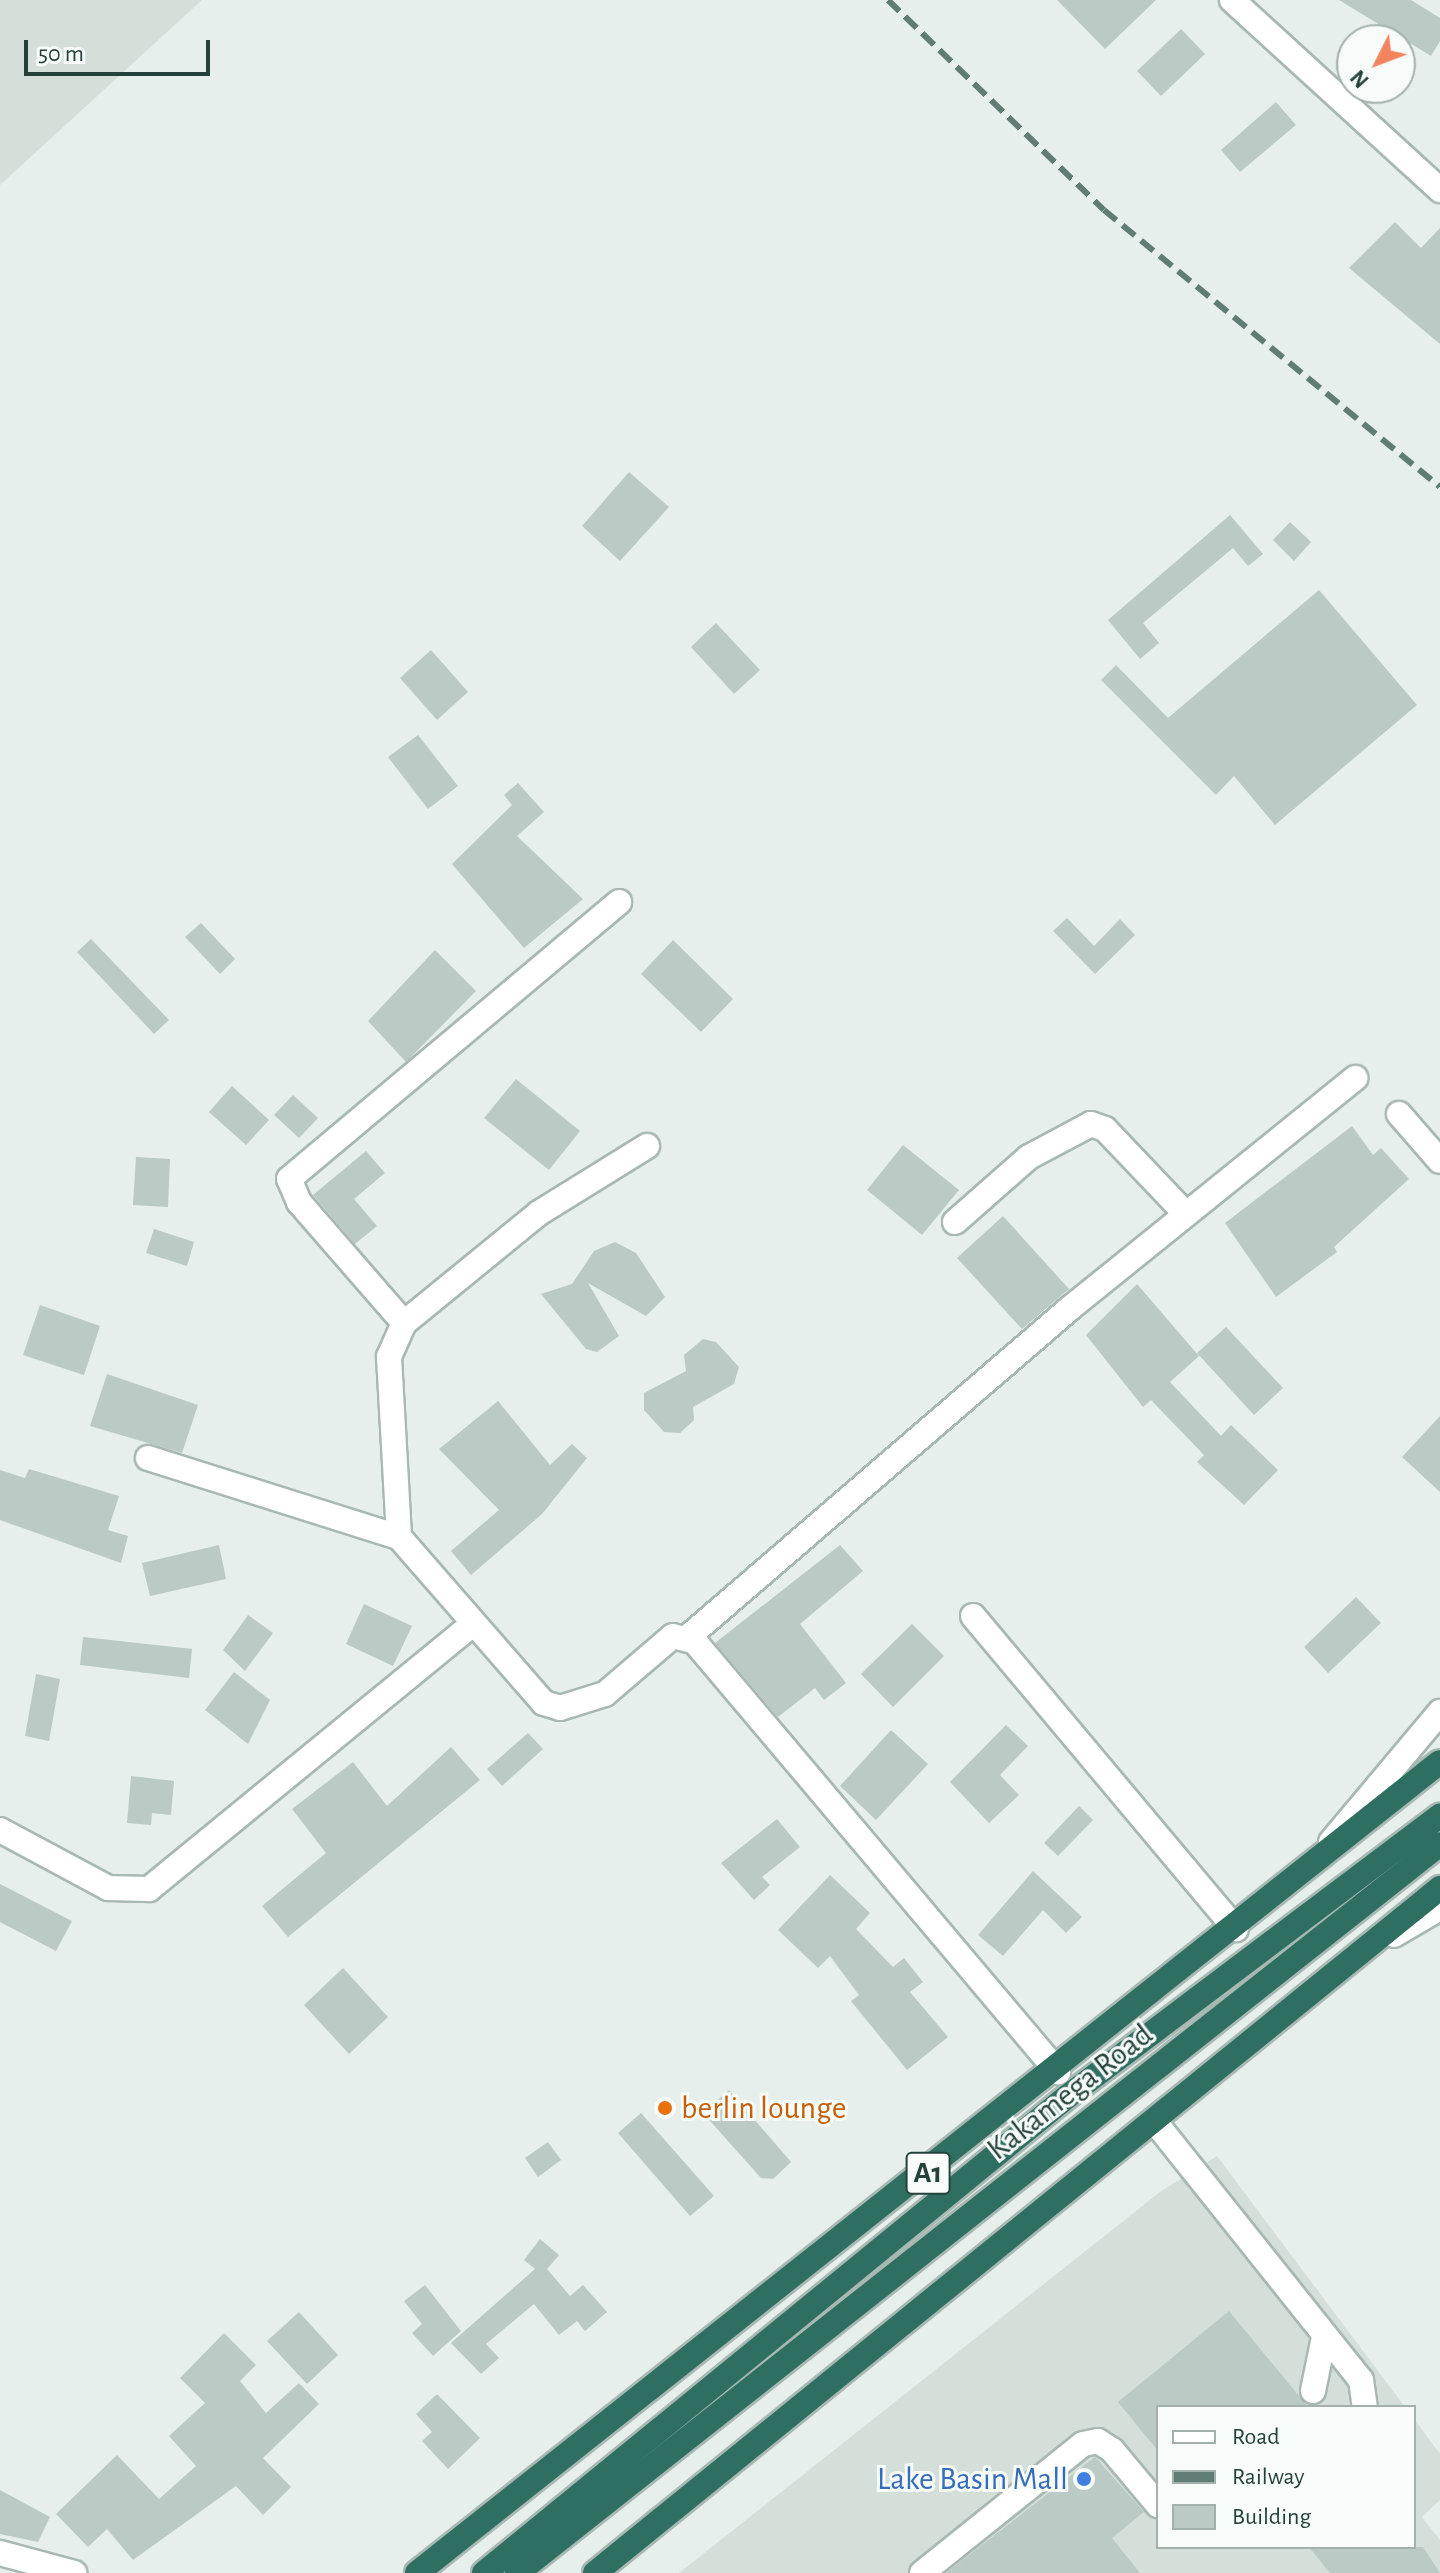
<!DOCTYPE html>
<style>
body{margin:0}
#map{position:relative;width:1440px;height:2573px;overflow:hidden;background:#e6efeb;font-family:"Alegreya Sans",sans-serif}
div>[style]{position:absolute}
.built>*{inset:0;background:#d4dfda}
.building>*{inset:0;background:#bbcac4}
.roads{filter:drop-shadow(2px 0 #a8b8b2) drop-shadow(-2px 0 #a8b8b2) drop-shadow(0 2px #a8b8b2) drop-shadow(0 -2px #a8b8b2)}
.minor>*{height:24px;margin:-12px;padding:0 12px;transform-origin:12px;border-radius:12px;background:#fff}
.highway>*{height:24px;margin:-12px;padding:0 12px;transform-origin:12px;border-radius:12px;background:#2f6f62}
.rail>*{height:6px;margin-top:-3px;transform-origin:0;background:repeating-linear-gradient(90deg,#5f7d75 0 16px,transparent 0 24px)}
.dots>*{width:22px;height:22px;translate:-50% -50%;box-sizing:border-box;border:4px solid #f7fbf9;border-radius:50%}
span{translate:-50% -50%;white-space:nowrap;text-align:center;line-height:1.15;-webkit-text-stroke:6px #f7fbf9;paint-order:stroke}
.shield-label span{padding:2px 6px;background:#f7fbf9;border:2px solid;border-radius:6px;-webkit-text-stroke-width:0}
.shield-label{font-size:30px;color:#24423a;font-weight:700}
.street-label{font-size:32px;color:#24423a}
.food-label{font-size:32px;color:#c56008}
.left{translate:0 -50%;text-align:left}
.shop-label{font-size:32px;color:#366cbe}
.right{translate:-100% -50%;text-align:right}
.legend{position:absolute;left:1156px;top:2405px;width:260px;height:144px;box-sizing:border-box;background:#f7fbf9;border:2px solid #a3b1ad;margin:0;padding:10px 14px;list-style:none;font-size:24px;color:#24423a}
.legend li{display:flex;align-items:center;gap:16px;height:40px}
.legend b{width:40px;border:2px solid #a3b1ad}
.north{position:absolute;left:1336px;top:24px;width:80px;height:80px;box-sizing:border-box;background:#f7fbf9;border:2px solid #a3b1ad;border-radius:50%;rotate:228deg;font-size:22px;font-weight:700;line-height:32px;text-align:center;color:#24423a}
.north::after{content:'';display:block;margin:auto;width:28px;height:36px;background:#f4845f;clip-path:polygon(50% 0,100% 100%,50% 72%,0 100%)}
.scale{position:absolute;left:24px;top:40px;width:186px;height:36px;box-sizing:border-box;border:4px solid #24423a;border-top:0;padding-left:10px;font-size:24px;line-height:28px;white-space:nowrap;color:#24423a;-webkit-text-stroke:6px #f7fbf9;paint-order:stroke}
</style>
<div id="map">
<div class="built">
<div style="clip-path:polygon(0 0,202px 0,0 185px)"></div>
<div style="clip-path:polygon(1217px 2156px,1405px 2407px,1158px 2407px,1158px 2547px,1414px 2547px,1414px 2419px,1440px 2454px,1440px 2500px,1422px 2517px,1440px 2540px,1440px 2573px,679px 2573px,1160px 2192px)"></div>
</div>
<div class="building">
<div style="clip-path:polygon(1057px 0,1156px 0,1105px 49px)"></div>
<div style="clip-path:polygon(1339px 0,1411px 0,1440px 18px,1440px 41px,1431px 56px)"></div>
<div style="clip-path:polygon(1181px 29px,1205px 54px,1161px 96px,1137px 71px)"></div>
<div style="clip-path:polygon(1276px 102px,1296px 125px,1240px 172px,1221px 150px)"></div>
<div style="clip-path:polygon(1395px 222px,1421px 248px,1440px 228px,1440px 344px,1349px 268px)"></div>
<div style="clip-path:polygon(629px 472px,669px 507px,620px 561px,582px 526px)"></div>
<div style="clip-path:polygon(1230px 515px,1263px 554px,1248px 566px,1233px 548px,1143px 623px,1159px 643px,1140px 659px,1108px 620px)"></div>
<div style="clip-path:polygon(1290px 522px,1311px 542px,1294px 561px,1273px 540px)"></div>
<div style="clip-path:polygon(1319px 590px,1417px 705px,1275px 825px,1234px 776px,1216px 795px,1101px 680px,1116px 665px,1168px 718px)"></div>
<div style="clip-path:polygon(716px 623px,760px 670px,734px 694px,691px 647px)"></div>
<div style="clip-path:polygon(431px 650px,468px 692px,437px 720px,400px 678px)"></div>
<div style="clip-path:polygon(418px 735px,458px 786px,428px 809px,388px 757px)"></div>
<div style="clip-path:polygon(518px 783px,544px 812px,517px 836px,583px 899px,524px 948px,452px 864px,512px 805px,504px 795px)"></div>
<div style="clip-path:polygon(1067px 918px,1094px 946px,1120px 919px,1135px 935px,1095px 974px,1053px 931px)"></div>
<div style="clip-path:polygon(201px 923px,235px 959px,220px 974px,185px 937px)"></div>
<div style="clip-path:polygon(91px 939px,169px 1020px,154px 1034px,77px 952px)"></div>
<div style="clip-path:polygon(673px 940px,733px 999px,701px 1032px,641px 974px)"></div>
<div style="clip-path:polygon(435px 950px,476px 991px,406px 1062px,368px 1021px)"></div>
<div style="clip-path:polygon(516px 1079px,580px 1131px,549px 1170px,484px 1118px)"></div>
<div style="clip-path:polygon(232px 1086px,269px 1120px,246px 1145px,209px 1112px)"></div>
<div style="clip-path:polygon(293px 1095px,318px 1118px,299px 1138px,274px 1115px)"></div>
<div style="clip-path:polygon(1352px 1126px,1373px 1155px,1381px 1148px,1409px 1179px,1334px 1247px,1337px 1252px,1276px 1297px,1225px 1223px)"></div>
<div style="clip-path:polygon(903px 1145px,959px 1190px,922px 1235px,867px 1190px)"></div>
<div style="clip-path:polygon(366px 1151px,385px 1173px,354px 1199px,377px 1226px,355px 1244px,313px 1195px)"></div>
<div style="clip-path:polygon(136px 1157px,170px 1159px,168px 1207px,133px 1205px)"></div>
<div style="clip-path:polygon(1003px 1216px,1069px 1289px,1022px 1329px,957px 1258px)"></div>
<div style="clip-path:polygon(154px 1229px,194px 1242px,187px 1266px,146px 1253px)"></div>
<div style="clip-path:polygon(615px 1242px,636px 1253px,665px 1297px,646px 1316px,588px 1283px,619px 1336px,597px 1352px,586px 1349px,541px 1294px,572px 1284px,594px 1251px)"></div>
<div style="clip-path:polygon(1137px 1284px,1199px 1356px,1170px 1382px,1221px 1436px,1231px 1425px,1278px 1470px,1244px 1505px,1197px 1462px,1204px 1455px,1151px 1400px,1143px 1407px,1086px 1335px)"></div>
<div style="clip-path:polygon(40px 1305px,100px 1326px,84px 1375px,23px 1355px)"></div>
<div style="clip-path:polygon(1226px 1327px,1283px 1388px,1254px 1415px,1197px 1353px)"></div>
<div style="clip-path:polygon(703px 1339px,716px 1342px,739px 1367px,734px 1384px,693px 1407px,694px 1420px,680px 1433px,664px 1432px,644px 1410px,644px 1393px,686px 1371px,684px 1355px)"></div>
<div style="clip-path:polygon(107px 1374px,198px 1405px,182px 1453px,90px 1426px)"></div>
<div style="clip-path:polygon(498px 1401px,550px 1465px,572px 1444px,587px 1458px,542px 1514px,471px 1575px,451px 1551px,499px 1510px,439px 1449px)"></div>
<div style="clip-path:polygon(1440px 1416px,1440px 1492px,1402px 1457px)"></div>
<div style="clip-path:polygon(29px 1469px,119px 1496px,108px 1530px,128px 1536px,121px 1563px,0 1520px,0 1470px,25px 1478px)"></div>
<div style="clip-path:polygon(219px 1545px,226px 1579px,150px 1596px,142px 1563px)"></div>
<div style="clip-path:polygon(840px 1545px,863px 1571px,800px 1624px,846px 1683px,824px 1700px,815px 1688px,778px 1717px,715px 1643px)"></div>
<div style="clip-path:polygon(1356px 1597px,1381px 1623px,1328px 1673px,1304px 1647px)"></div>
<div style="clip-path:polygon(364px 1604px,412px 1626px,393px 1666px,346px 1644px)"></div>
<div style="clip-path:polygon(248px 1615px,273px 1633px,245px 1671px,223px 1650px)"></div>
<div style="clip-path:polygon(912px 1624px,944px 1656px,893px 1707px,861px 1674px)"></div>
<div style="clip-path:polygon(83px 1637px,192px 1649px,189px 1678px,80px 1665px)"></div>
<div style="clip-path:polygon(234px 1672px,270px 1700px,248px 1744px,205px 1710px)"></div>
<div style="clip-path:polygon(36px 1674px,60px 1679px,49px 1741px,25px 1736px)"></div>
<div style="clip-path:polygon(1006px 1725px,1028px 1746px,1000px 1775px,1019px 1795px,989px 1823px,950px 1782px)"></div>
<div style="clip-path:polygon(891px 1730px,928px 1764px,876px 1820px,840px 1786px)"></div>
<div style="clip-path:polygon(528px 1733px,543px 1749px,502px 1786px,487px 1769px)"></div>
<div style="clip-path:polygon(451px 1747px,480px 1780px,288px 1937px,262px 1906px,326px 1853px,292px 1809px,353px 1762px,387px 1806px)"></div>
<div style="clip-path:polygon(131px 1776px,174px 1781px,171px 1815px,152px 1813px,151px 1825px,127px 1823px)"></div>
<div style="clip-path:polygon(1079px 1806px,1093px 1820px,1058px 1856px,1044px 1843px)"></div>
<div style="clip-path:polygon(777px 1819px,800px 1847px,762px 1877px,770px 1885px,754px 1900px,721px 1863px)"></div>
<div style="clip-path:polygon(1033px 1871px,1082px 1917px,1066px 1933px,1043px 1910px,1003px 1956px,978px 1935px)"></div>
<div style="clip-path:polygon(830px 1875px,870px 1913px,856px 1929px,893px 1967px,904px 1958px,923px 1982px,910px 1992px,948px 2037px,907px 2070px,851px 2001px,859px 1995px,830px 1956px,818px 1968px,778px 1930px)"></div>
<div style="clip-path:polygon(0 1884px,72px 1921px,56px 1951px,0 1922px)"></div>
<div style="clip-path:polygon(343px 1968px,388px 2017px,349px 2054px,304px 2005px)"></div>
<div style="clip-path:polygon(729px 2090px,791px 2162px,773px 2179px,761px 2178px,703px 2113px)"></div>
<div style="clip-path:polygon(641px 2113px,714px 2196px,690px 2216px,618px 2133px)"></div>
<div style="clip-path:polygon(548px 2142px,561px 2160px,538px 2177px,525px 2158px)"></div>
<div style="clip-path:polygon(540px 2239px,559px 2255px,547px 2269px,570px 2296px,583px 2285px,607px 2312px,585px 2331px,577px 2321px,559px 2335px,534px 2304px,486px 2344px,499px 2358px,481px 2374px,451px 2343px,535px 2269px,524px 2260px)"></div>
<div style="clip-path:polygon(425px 2285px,461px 2331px,433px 2356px,412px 2333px,422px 2324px,404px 2301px)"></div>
<div style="clip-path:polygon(1229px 2311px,1308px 2407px,1158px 2407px,1158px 2451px,1118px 2402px)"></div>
<div style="clip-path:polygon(299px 2312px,338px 2355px,307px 2384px,267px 2341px)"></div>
<div style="clip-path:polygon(224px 2333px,256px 2365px,240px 2381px,266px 2413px,299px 2383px,319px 2404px,263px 2458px,291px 2487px,263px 2515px,236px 2486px,133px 2560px,107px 2529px,88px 2547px,56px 2514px,117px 2455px,159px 2499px,196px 2466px,169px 2436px,205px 2403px,180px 2378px)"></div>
<div style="clip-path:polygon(437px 2394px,480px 2438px,448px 2469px,422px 2441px,432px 2432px,416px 2414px)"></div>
<div style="clip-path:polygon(1095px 2457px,1144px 2512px,1112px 2538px,1140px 2573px,946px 2573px)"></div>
<div style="clip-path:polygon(0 2490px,50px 2517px,38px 2542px,0 2534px)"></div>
<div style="clip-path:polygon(1309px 2547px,1423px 2547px,1440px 2573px,1330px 2573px)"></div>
</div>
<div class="roads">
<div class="minor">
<div style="left:1232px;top:0;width:282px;rotate:42.4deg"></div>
<div style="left:1399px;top:1114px;width:62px;rotate:48.9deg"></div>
<div style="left:647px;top:1146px;width:127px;rotate:148.2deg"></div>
<div style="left:539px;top:1213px;width:174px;rotate:140.8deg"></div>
<div style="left:404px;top:1323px;width:37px;rotate:114deg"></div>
<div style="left:389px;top:1357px;width:180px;rotate:86.8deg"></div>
<div style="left:399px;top:1537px;width:220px;rotate:48.9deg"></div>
<div style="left:544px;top:1703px;width:17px;rotate:17deg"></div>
<div style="left:560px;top:1708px;width:47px;rotate:-17.3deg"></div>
<div style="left:605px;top:1694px;width:89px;rotate:-40.5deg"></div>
<div style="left:673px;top:1636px;width:23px;rotate:15deg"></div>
<div style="left:695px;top:1642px;width:563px;rotate:49.83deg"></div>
<div style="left:955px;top:1222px;width:98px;rotate:-41.3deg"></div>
<div style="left:1029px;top:1157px;width:70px;rotate:-28deg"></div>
<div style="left:1091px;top:1124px;width:15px;rotate:20deg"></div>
<div style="left:1105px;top:1129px;width:117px;rotate:46.4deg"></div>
<div style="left:404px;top:1323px;width:160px;rotate:-131deg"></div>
<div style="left:299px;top:1202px;width:25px;rotate:-113deg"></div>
<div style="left:289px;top:1179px;width:431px;rotate:-40deg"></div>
<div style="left:148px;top:1458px;width:263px;rotate:17.5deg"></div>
<div style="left:973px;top:1616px;width:409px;rotate:50deg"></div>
<div style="left:688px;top:1637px;width:503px;rotate:-40.72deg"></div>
<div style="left:1069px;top:1309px;width:368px;rotate:-38.9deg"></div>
<div style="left:0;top:1830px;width:123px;rotate:28.2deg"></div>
<div style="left:108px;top:1888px;width:41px;rotate:1.4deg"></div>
<div style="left:149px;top:1889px;width:419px;rotate:-39.3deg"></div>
<div style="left:1331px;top:1842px;width:170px;rotate:-50deg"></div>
<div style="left:1394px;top:1935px;width:53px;rotate:-30.4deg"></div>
<div style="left:1155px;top:2122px;width:330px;rotate:51.4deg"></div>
<div style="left:1361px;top:2380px;width:27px;rotate:82deg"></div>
<div style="left:1313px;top:2391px;width:55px;rotate:-78.5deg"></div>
<div style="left:0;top:2553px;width:77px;rotate:15.1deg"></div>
<div style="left:922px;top:2573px;width:206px;rotate:-38.7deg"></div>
<div style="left:1083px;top:2444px;width:15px;rotate:-11deg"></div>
<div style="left:1098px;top:2441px;width:17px;rotate:33deg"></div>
<div style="left:1112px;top:2450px;width:72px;rotate:50.1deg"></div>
</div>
<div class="highway">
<div style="left:417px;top:2573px;width:1305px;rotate:-38.41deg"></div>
<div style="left:484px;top:2573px;width:754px;rotate:-39.24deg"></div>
<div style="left:1068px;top:2096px;width:466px;rotate:-37deg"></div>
<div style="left:517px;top:2573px;width:1176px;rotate:-38.3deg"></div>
<div style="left:595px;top:2573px;width:1088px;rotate:-39.03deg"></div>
</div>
</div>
<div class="rail">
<div style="left:888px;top:0;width:301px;rotate:44.2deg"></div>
<div style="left:1104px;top:210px;width:435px;rotate:39.5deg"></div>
</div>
<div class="dots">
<div style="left:665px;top:2108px;background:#e8710a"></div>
<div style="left:1084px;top:2479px;background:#3f7fe0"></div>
</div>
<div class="shield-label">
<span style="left:928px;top:2173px">A1</span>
</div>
<div class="street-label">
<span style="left:1070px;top:2092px;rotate:-38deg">Kakamega Road</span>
</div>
<div class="food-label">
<span class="left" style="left:681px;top:2108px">berlin lounge</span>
</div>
<div class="shop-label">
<span class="right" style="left:1068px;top:2479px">Lake Basin Mall</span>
</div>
<ul class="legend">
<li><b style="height:10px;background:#fff"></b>Road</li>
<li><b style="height:10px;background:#5f7d75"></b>Railway</li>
<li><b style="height:22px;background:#bbcac4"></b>Building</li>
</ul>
<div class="north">N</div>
<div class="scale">50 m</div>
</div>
